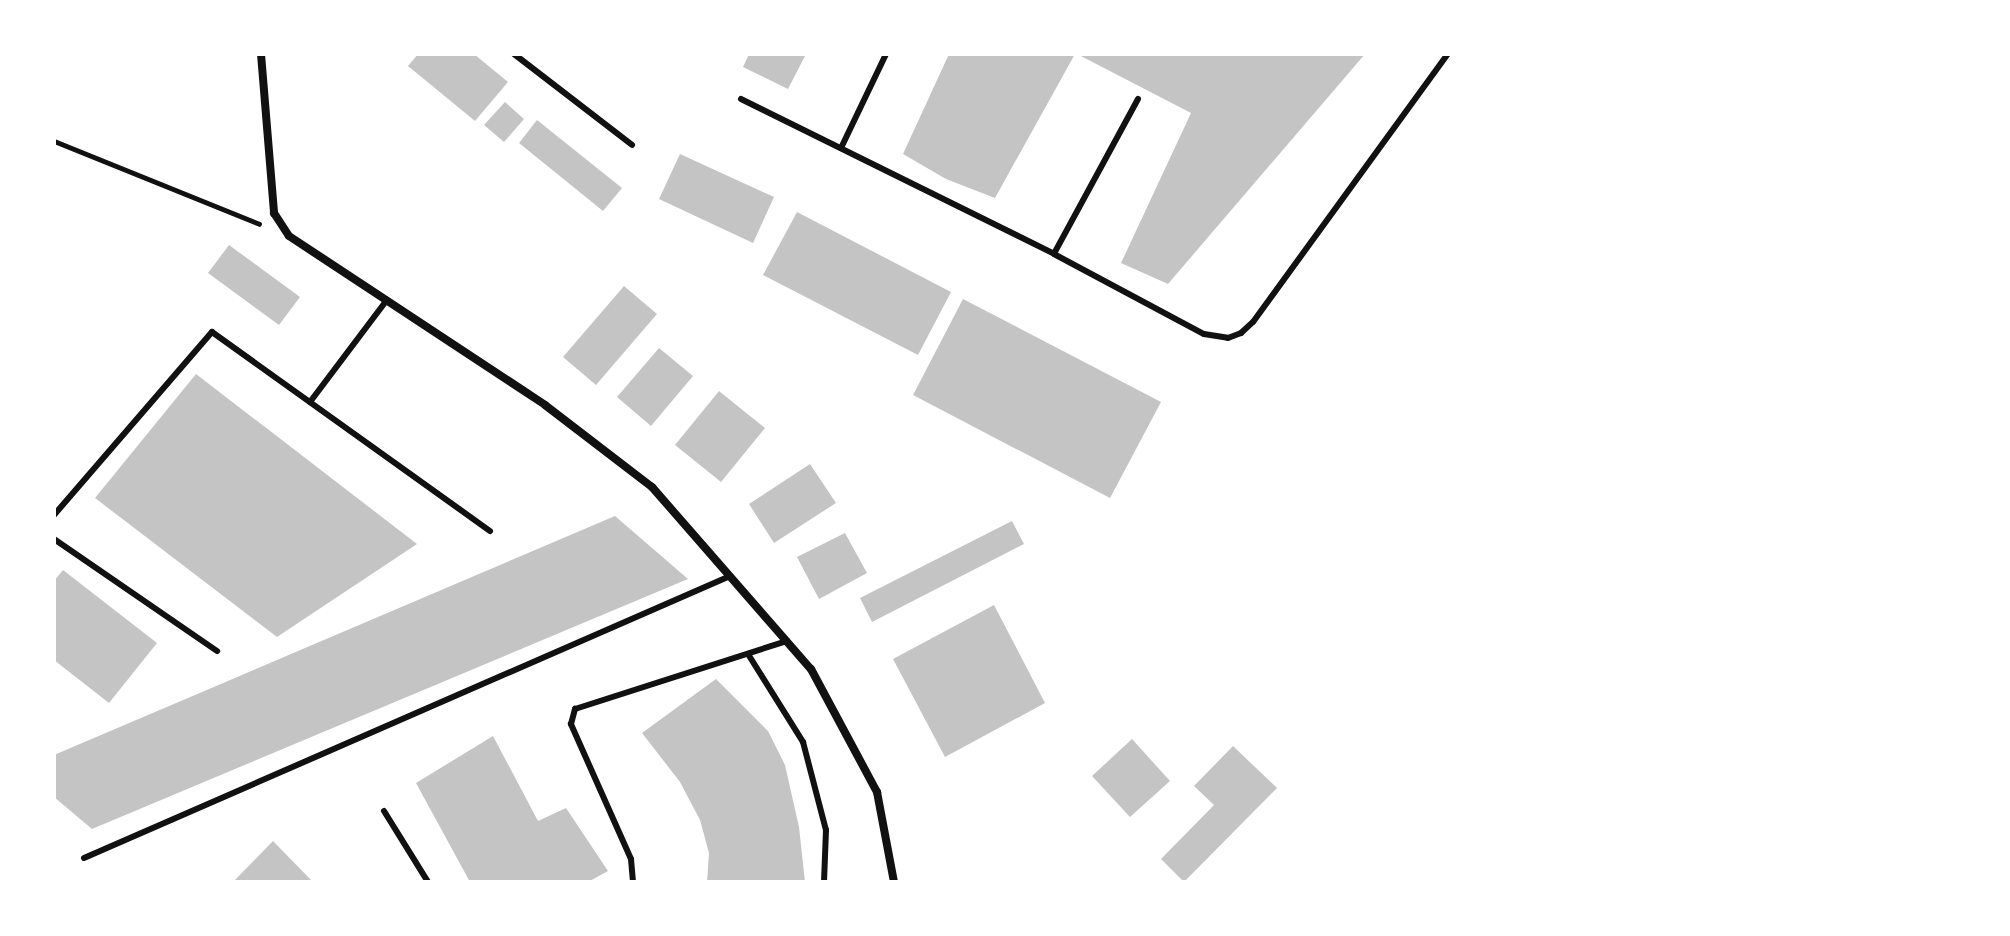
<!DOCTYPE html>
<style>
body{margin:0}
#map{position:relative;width:2010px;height:936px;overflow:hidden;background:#fff;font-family:Raleway,sans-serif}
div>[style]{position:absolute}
.building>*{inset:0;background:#c4c4c4}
.path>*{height:5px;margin:-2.5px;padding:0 2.5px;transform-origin:2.5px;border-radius:2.5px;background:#111}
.service>*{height:6px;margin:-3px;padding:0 3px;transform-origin:3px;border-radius:3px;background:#111}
.minor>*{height:8px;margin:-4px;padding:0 4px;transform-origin:4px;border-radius:4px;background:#111}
span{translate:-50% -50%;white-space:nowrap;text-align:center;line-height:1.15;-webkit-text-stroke:7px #fff;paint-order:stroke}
.frame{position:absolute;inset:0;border:56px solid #fff;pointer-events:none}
</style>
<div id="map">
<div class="building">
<div style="clip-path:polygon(418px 54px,474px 54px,508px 82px,475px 121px,408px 66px)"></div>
<div style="clip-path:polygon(749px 54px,806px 54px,788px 89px,743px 67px)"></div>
<div style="clip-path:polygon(949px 54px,1075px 54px,995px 198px,946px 179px,903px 154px)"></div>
<div style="clip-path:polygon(1077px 54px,1365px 54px,1168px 284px,1121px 263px,1191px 113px)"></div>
<div style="clip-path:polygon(505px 102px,524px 119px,504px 142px,484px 125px)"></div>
<div style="clip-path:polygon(537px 120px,622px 188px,603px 211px,519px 143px)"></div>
<div style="clip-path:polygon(680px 154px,774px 197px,753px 243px,659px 199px)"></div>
<div style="clip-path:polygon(797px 212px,951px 292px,918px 355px,763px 275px)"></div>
<div style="clip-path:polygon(229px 245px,300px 297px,279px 325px,208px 273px)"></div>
<div style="clip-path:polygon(624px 286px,657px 314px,596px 385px,563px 357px)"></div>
<div style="clip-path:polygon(963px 299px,1161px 402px,1110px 498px,913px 395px)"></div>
<div style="clip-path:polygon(659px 348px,693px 376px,651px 426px,617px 397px)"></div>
<div style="clip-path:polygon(196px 374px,417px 544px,277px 637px,95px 498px)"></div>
<div style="clip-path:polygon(719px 391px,765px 428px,721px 482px,675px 445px)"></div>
<div style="clip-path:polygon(810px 464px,836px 503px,774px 543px,749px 504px)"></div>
<div style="clip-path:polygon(615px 516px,688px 579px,92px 829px,54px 797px,54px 755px)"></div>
<div style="clip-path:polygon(1012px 521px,1024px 544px,872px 622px,860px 598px)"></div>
<div style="clip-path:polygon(845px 533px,867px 573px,819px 599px,797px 557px)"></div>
<div style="clip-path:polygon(63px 570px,157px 643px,109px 703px,54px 660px,54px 581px)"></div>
<div style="clip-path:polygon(994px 605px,1045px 703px,945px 757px,893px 659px)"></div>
<div style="clip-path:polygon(716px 679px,768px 731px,785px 765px,799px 827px,805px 882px,707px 882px,709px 853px,700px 820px,680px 782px,642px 733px)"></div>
<div style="clip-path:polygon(493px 736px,538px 821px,566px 808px,608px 871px,588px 882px,470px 882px,416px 783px)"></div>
<div style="clip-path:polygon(1132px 739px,1170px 781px,1130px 817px,1092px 776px)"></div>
<div style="clip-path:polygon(1233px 746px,1277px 788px,1184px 882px,1161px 859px,1214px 805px,1194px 786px)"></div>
<div style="clip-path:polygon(273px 841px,313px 882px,233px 882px)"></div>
</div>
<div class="path">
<div style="left:54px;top:141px;width:221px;rotate:22deg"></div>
</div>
<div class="service">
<div style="left:514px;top:54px;width:149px;rotate:37.6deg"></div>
<div style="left:741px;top:99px;width:349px;rotate:26.3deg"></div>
<div style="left:1138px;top:99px;width:176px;rotate:118.5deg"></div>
<div style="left:1054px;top:254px;width:170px;rotate:28.1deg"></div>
<div style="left:1204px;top:334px;width:24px;rotate:9deg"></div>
<div style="left:1228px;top:338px;width:14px;rotate:-21deg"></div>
<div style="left:1241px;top:333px;width:16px;rotate:-43deg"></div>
<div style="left:1253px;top:322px;width:331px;rotate:-54deg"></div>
<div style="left:841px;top:148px;width:104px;rotate:-64.4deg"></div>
<div style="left:310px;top:402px;width:128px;rotate:-53deg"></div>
<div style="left:54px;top:515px;width:242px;rotate:-49.2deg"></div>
<div style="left:212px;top:332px;width:342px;rotate:35.6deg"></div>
<div style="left:54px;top:539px;width:198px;rotate:34.5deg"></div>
<div style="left:748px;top:654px;width:104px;rotate:58deg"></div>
<div style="left:803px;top:742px;width:91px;rotate:75.4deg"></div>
<div style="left:826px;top:830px;width:52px;rotate:92.2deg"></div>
<div style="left:384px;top:811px;width:84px;rotate:58.2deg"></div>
<div style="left:84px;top:858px;width:705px;rotate:-23.58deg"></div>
<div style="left:633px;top:882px;width:23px;rotate:-95deg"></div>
<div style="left:631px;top:859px;width:148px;rotate:-114deg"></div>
<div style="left:571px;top:724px;width:16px;rotate:-75deg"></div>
<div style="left:575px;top:709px;width:223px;rotate:-17.8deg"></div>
</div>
<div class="minor">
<div style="left:261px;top:54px;width:160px;rotate:85.3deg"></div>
<div style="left:274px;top:213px;width:27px;rotate:57deg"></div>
<div style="left:289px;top:236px;width:307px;rotate:33.4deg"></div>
<div style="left:545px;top:405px;width:135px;rotate:37.5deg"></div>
<div style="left:652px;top:487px;width:242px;rotate:48.9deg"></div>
<div style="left:811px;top:669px;width:140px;rotate:61.8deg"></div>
<div style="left:877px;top:792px;width:92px;rotate:79.3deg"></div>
</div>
<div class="frame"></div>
</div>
